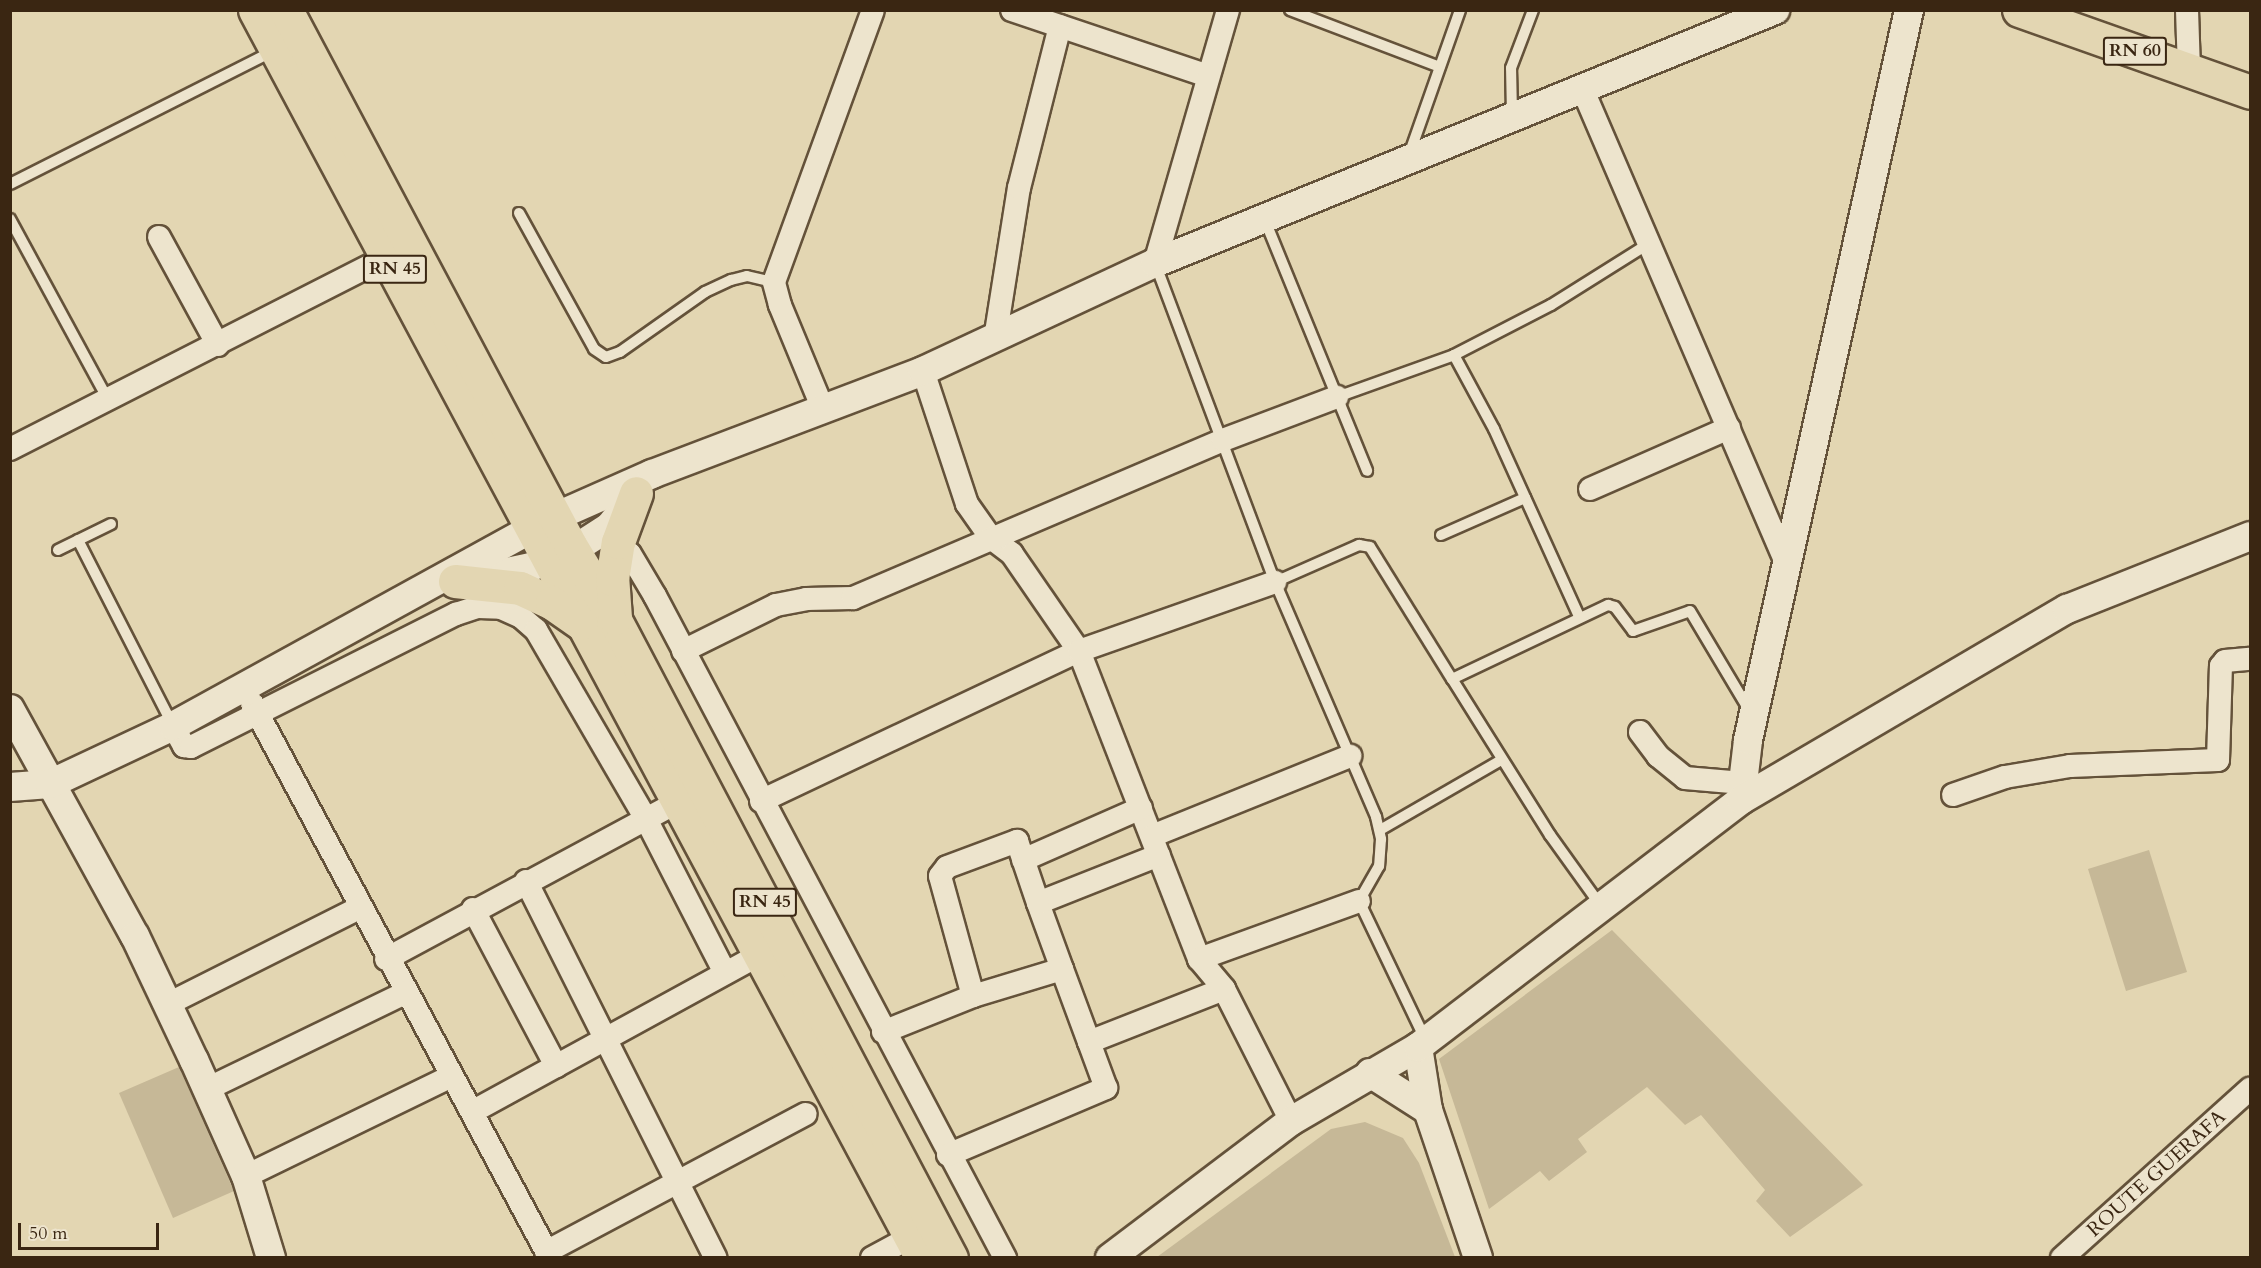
<!DOCTYPE html>
<style>
body{margin:0}
#map{position:relative;width:2261px;height:1268px;overflow:hidden;background:#e3d6b2;font-family:Cardo,serif}
div>[style]{position:absolute}
.green>*{inset:0;background:#c6b897}
.roads{filter:drop-shadow(2px 0 #64523a) drop-shadow(-2px 0 #64523a) drop-shadow(0 2px #64523a) drop-shadow(0 -2px #64523a)}
.service>*{height:10px;margin:-5px;padding:0 5px;transform-origin:5px;border-radius:5px;background:#ede4cd}
.minor>*{height:22px;margin:-11px;padding:0 11px;transform-origin:11px;border-radius:11px;background:#ede4cd}
.tertiary>*{height:28px;margin:-14px;padding:0 14px;transform-origin:14px;border-radius:14px;background:#ede4cd}
.primary>*{height:33px;margin:-16.5px;padding:0 16.5px;transform-origin:16.5px;border-radius:16.5px;background:#e3d6b2}
span{translate:-50% -50%;white-space:nowrap;text-align:center;line-height:1.15;-webkit-text-stroke:4.5px #ede4cd;paint-order:stroke}
.shield-label span{padding:2px 4px;background:#ede4cd;border:2px solid;border-radius:4px;-webkit-text-stroke-width:0}
.shield-label{font-size:18px;color:#3a2612;font-weight:700}
.street-label{font-size:20px;color:#3a2612}
.frame{position:absolute;inset:0;border:12px solid #3a2612;pointer-events:none}
.scale{position:absolute;left:18px;top:1223px;width:141px;height:27px;box-sizing:border-box;border:3px solid #3a2612;border-top:0;padding-left:8px;font-size:18px;line-height:21px;white-space:nowrap;color:#3a2612;-webkit-text-stroke:4px #ede4cd;paint-order:stroke}
</style>
<div id="map">
<div class="green">
<div style="clip-path:polygon(2149px 850px,2187px 972px,2126px 991px,2088px 869px)"></div>
<div style="clip-path:polygon(1612px 930px,1863px 1185px,1790px 1237px,1756px 1201px,1765px 1190px,1701px 1115px,1685px 1125px,1647px 1087px,1578px 1139px,1587px 1152px,1549px 1181px,1540px 1171px,1489px 1209px,1439px 1059px)"></div>
<div style="clip-path:polygon(179px 1067px,234px 1191px,173px 1218px,119px 1093px)"></div>
<div style="clip-path:polygon(1365px 1122px,1403px 1138px,1419px 1163px,1455px 1257px,1157px 1257px,1331px 1129px)"></div>
</div>
<div class="roads">
<div class="service">
<div style="left:1290px;top:10px;width:160px;rotate:20.8deg"></div>
<div style="left:1512px;top:114px;width:46px;rotate:-91.2deg"></div>
<div style="left:1511px;top:68px;width:62px;rotate:-69.2deg"></div>
<div style="left:1409px;top:155px;width:154px;rotate:-70.6deg"></div>
<div style="left:10px;top:184px;width:295px;rotate:-26.8deg"></div>
<div style="left:519px;top:213px;width:155px;rotate:61.1deg"></div>
<div style="left:594px;top:349px;width:14px;rotate:34deg"></div>
<div style="left:606px;top:357px;width:15px;rotate:-20deg"></div>
<div style="left:620px;top:352px;width:104px;rotate:-35.2deg"></div>
<div style="left:705px;top:292px;width:29px;rotate:-25deg"></div>
<div style="left:731px;top:280px;width:16px;rotate:-14deg"></div>
<div style="left:747px;top:276px;width:28px;rotate:13deg"></div>
<div style="left:1264px;top:218px;width:273px;rotate:67.8deg"></div>
<div style="left:10px;top:219px;width:207px;rotate:61.5deg"></div>
<div style="left:1155px;top:263px;width:341px;rotate:69.4deg"></div>
<div style="left:1275px;top:582px;width:256px;rotate:66.7deg"></div>
<div style="left:1376px;top:817px;width:23px;rotate:77deg"></div>
<div style="left:1381px;top:839px;width:27px;rotate:94deg"></div>
<div style="left:1379px;top:866px;width:40px;rotate:119.7deg"></div>
<div style="left:1359px;top:901px;width:153px;rotate:64.4deg"></div>
<div style="left:1454px;top:355px;width:84px;rotate:61.6deg"></div>
<div style="left:1494px;top:429px;width:205px;rotate:65.6deg"></div>
<div style="left:1337px;top:397px;width:124px;rotate:-19.7deg"></div>
<div style="left:1454px;top:355px;width:109px;rotate:-27.3deg"></div>
<div style="left:1551px;top:305px;width:117px;rotate:-32.1deg"></div>
<div style="left:1441px;top:535px;width:92px;rotate:-23.8deg"></div>
<div style="left:78px;top:540px;width:209px;rotate:62.9deg"></div>
<div style="left:58px;top:550px;width:59px;rotate:-26.1deg"></div>
<div style="left:1275px;top:582px;width:92px;rotate:-23.8deg"></div>
<div style="left:1359px;top:545px;width:11px;rotate:10deg"></div>
<div style="left:1370px;top:547px;width:155px;rotate:58.2deg"></div>
<div style="left:1380px;top:830px;width:140px;rotate:-30deg"></div>
<div style="left:1601px;top:906px;width:87px;rotate:-125.7deg"></div>
<div style="left:1550px;top:835px;width:184px;rotate:-122.1deg"></div>
<div style="left:1452px;top:679px;width:173px;rotate:-25.4deg"></div>
<div style="left:1608px;top:605px;width:7px;rotate:16deg"></div>
<div style="left:1615px;top:607px;width:30px;rotate:53deg"></div>
<div style="left:1633px;top:631px;width:60px;rotate:-19.3deg"></div>
<div style="left:1690px;top:611px;width:115px;rotate:59.2deg"></div>
</div>
<div class="minor">
<div style="left:1012px;top:10px;width:207px;rotate:18.6deg"></div>
<div style="left:2187px;top:10px;width:59px;rotate:88.1deg"></div>
<div style="left:1582px;top:88px;width:521px;rotate:66.73deg"></div>
<div style="left:159px;top:237px;width:123px;rotate:61.4deg"></div>
<div style="left:1155px;top:263px;width:263px;rotate:-73.9deg"></div>
<div style="left:995px;top:339px;width:153px;rotate:-81deg"></div>
<div style="left:1019px;top:188px;width:167px;rotate:-75.8deg"></div>
<div style="left:923px;top:371px;width:140px;rotate:71.7deg"></div>
<div style="left:967px;top:504px;width:42px;rotate:54.8deg"></div>
<div style="left:991px;top:538px;width:26px;rotate:37deg"></div>
<div style="left:1012px;top:554px;width:118px;rotate:55.4deg"></div>
<div style="left:1079px;top:651px;width:331px;rotate:68.7deg"></div>
<div style="left:1199px;top:959px;width:39px;rotate:50deg"></div>
<div style="left:1224px;top:989px;width:148px;rotate:63.1deg"></div>
<div style="left:823px;top:409px;width:113px;rotate:-112.5deg"></div>
<div style="left:780px;top:305px;width:24px;rotate:-105deg"></div>
<div style="left:774px;top:282px;width:289px;rotate:-70deg"></div>
<div style="left:10px;top:449px;width:424px;rotate:-27deg"></div>
<div style="left:1590px;top:489px;width:152px;rotate:-23.7deg"></div>
<div style="left:617px;top:551px;width:13px;rotate:13deg"></div>
<div style="left:630px;top:554px;width:49px;rotate:59.2deg"></div>
<div style="left:655px;top:596px;width:749px;rotate:62.13deg"></div>
<div style="left:683px;top:651px;width:104px;rotate:-26.3deg"></div>
<div style="left:776px;top:605px;width:31px;rotate:-11deg"></div>
<div style="left:806px;top:599px;width:47px;rotate:-1.2deg"></div>
<div style="left:853px;top:598px;width:402px;rotate:-23.1deg"></div>
<div style="left:1223px;top:440px;width:122px;rotate:-20.7deg"></div>
<div style="left:252px;top:703px;width:630px;rotate:61.77deg"></div>
<div style="left:173px;top:726px;width:23px;rotate:61deg"></div>
<div style="left:184px;top:746px;width:7px;rotate:8deg"></div>
<div style="left:191px;top:747px;width:297px;rotate:-26.7deg"></div>
<div style="left:456px;top:614px;width:23px;rotate:-18deg"></div>
<div style="left:478px;top:607px;width:23px;rotate:2deg"></div>
<div style="left:501px;top:608px;width:22px;rotate:24deg"></div>
<div style="left:521px;top:617px;width:20px;rotate:41deg"></div>
<div style="left:536px;top:630px;width:219px;rotate:59.8deg"></div>
<div style="left:646px;top:819px;width:173px;rotate:62.8deg"></div>
<div style="left:1640px;top:732px;width:30px;rotate:53deg"></div>
<div style="left:1658px;top:756px;width:35px;rotate:39deg"></div>
<div style="left:1685px;top:778px;width:58px;rotate:4.9deg"></div>
<div style="left:1953px;top:795px;width:55px;rotate:-19.1deg"></div>
<div style="left:2005px;top:777px;width:66px;rotate:-9.6deg"></div>
<div style="left:2070px;top:766px;width:148px;rotate:-2.3deg"></div>
<div style="left:2218px;top:760px;width:94px;rotate:-88.2deg"></div>
<div style="left:2221px;top:666px;width:6px;rotate:-51deg"></div>
<div style="left:2225px;top:661px;width:25px;rotate:-5deg"></div>
<div style="left:761px;top:801px;width:352px;rotate:-25.3deg"></div>
<div style="left:1079px;top:651px;width:208px;rotate:-19.4deg"></div>
<div style="left:1152px;top:836px;width:214px;rotate:-22deg"></div>
<div style="left:1023px;top:860px;width:129px;rotate:-23.8deg"></div>
<div style="left:526px;top:881px;width:422px;rotate:63.3deg"></div>
<div style="left:473px;top:909px;width:178px;rotate:62.1deg"></div>
<div style="left:386px;top:959px;width:331px;rotate:-28.3deg"></div>
<div style="left:1199px;top:959px;width:170px;rotate:-19.9deg"></div>
<div style="left:1062px;top:969px;width:70px;rotate:-110deg"></div>
<div style="left:1038px;top:903px;width:130px;rotate:-21.6deg"></div>
<div style="left:973px;top:996px;width:124px;rotate:-105.4deg"></div>
<div style="left:940px;top:876px;width:11px;rotate:-52deg"></div>
<div style="left:947px;top:867px;width:75px;rotate:-20.4deg"></div>
<div style="left:1017px;top:841px;width:65px;rotate:71.3deg"></div>
<div style="left:166px;top:1005px;width:218px;rotate:-26.7deg"></div>
<div style="left:883px;top:1032px;width:97px;rotate:-21.8deg"></div>
<div style="left:973px;top:996px;width:93px;rotate:-16.9deg"></div>
<div style="left:1062px;top:969px;width:78px;rotate:69.7deg"></div>
<div style="left:1089px;top:1042px;width:145px;rotate:-21.4deg"></div>
<div style="left:207px;top:1089px;width:222px;rotate:-25.9deg"></div>
<div style="left:472px;top:1112px;width:332px;rotate:-28.7deg"></div>
<div style="left:948px;top:1155px;width:172px;rotate:-23deg"></div>
<div style="left:1106px;top:1088px;width:49px;rotate:-110.3deg"></div>
<div style="left:246px;top:1176px;width:229px;rotate:-25.9deg"></div>
<div style="left:546px;top:1252px;width:294px;rotate:-28deg"></div>
<div style="left:872px;top:1258px;width:44px;rotate:-28.3deg"></div>
<div style="left:2062px;top:1258px;width:253px;rotate:-42deg"></div>
</div>
<div class="tertiary">
<div style="left:475px;top:579px;width:57px;rotate:-12.1deg"></div>
<div style="left:531px;top:567px;width:42px;rotate:-21deg"></div>
<div style="left:570px;top:552px;width:46px;rotate:-32.7deg"></div>
<div style="left:609px;top:527px;width:33px;rotate:-51deg"></div>
<div style="left:10px;top:709px;width:259px;rotate:61.2deg"></div>
<div style="left:135px;top:936px;width:137px;rotate:64.6deg"></div>
<div style="left:194px;top:1060px;width:127px;rotate:65.9deg"></div>
<div style="left:246px;top:1176px;width:86px;rotate:73deg"></div>
<div style="left:10px;top:787px;width:40px;rotate:-4.3deg"></div>
<div style="left:50px;top:784px;width:136px;rotate:-25.2deg"></div>
<div style="left:173px;top:726px;width:426px;rotate:-28.8deg"></div>
<div style="left:546px;top:521px;width:116px;rotate:-23.9deg"></div>
<div style="left:652px;top:474px;width:290px;rotate:-20.8deg"></div>
<div style="left:923px;top:371px;width:256px;rotate:-25deg"></div>
<div style="left:1155px;top:263px;width:670px;rotate:-22.2deg"></div>
<div style="left:1741px;top:800px;width:60px;rotate:-83.3deg"></div>
<div style="left:1748px;top:740px;width:748px;rotate:-77.56deg"></div>
<div style="left:1418px;top:1047px;width:64px;rotate:81deg"></div>
<div style="left:1428px;top:1110px;width:156px;rotate:71.3deg"></div>
<div style="left:1370px;top:1073px;width:69px;rotate:32.5deg"></div>
<div style="left:1110px;top:1258px;width:227px;rotate:-37.1deg"></div>
<div style="left:1291px;top:1121px;width:147px;rotate:-30.2deg"></div>
<div style="left:1418px;top:1047px;width:407px;rotate:-37.4deg"></div>
<div style="left:1741px;top:800px;width:378px;rotate:-30.4deg"></div>
<div style="left:2067px;top:609px;width:197px;rotate:-21.7deg"></div>
</div>
<div class="primary">
<div style="left:255px;top:10px;width:1415px;rotate:61.88deg"></div>
<div style="left:286px;top:10px;width:606px;rotate:62.04deg"></div>
<div style="left:570px;top:545px;width:87px;rotate:59deg"></div>
<div style="left:615px;top:620px;width:721px;rotate:62.23deg"></div>
<div style="left:2019px;top:10px;width:245px;rotate:19.5deg"></div>
<div style="left:455px;top:581px;width:65px;rotate:6.1deg"></div>
<div style="left:520px;top:588px;width:35px;rotate:25deg"></div>
<div style="left:552px;top:603px;width:35px;rotate:35deg"></div>
<div style="left:615px;top:618px;width:39px;rotate:-94deg"></div>
<div style="left:612px;top:579px;width:37px;rotate:-81deg"></div>
<div style="left:618px;top:542px;width:52px;rotate:-69.8deg"></div>
</div>
</div>
<div class="shield-label">
<span style="left:2135px;top:51px">RN 60</span>
<span style="left:395px;top:269px">RN 45</span>
<span style="left:765px;top:902px">RN 45</span>
</div>
<div class="street-label">
<span style="left:2156px;top:1173px;rotate:-42deg">ROUTE GUERAFA</span>
</div>
<div class="frame"></div>
<div class="scale">50 m</div>
</div>
